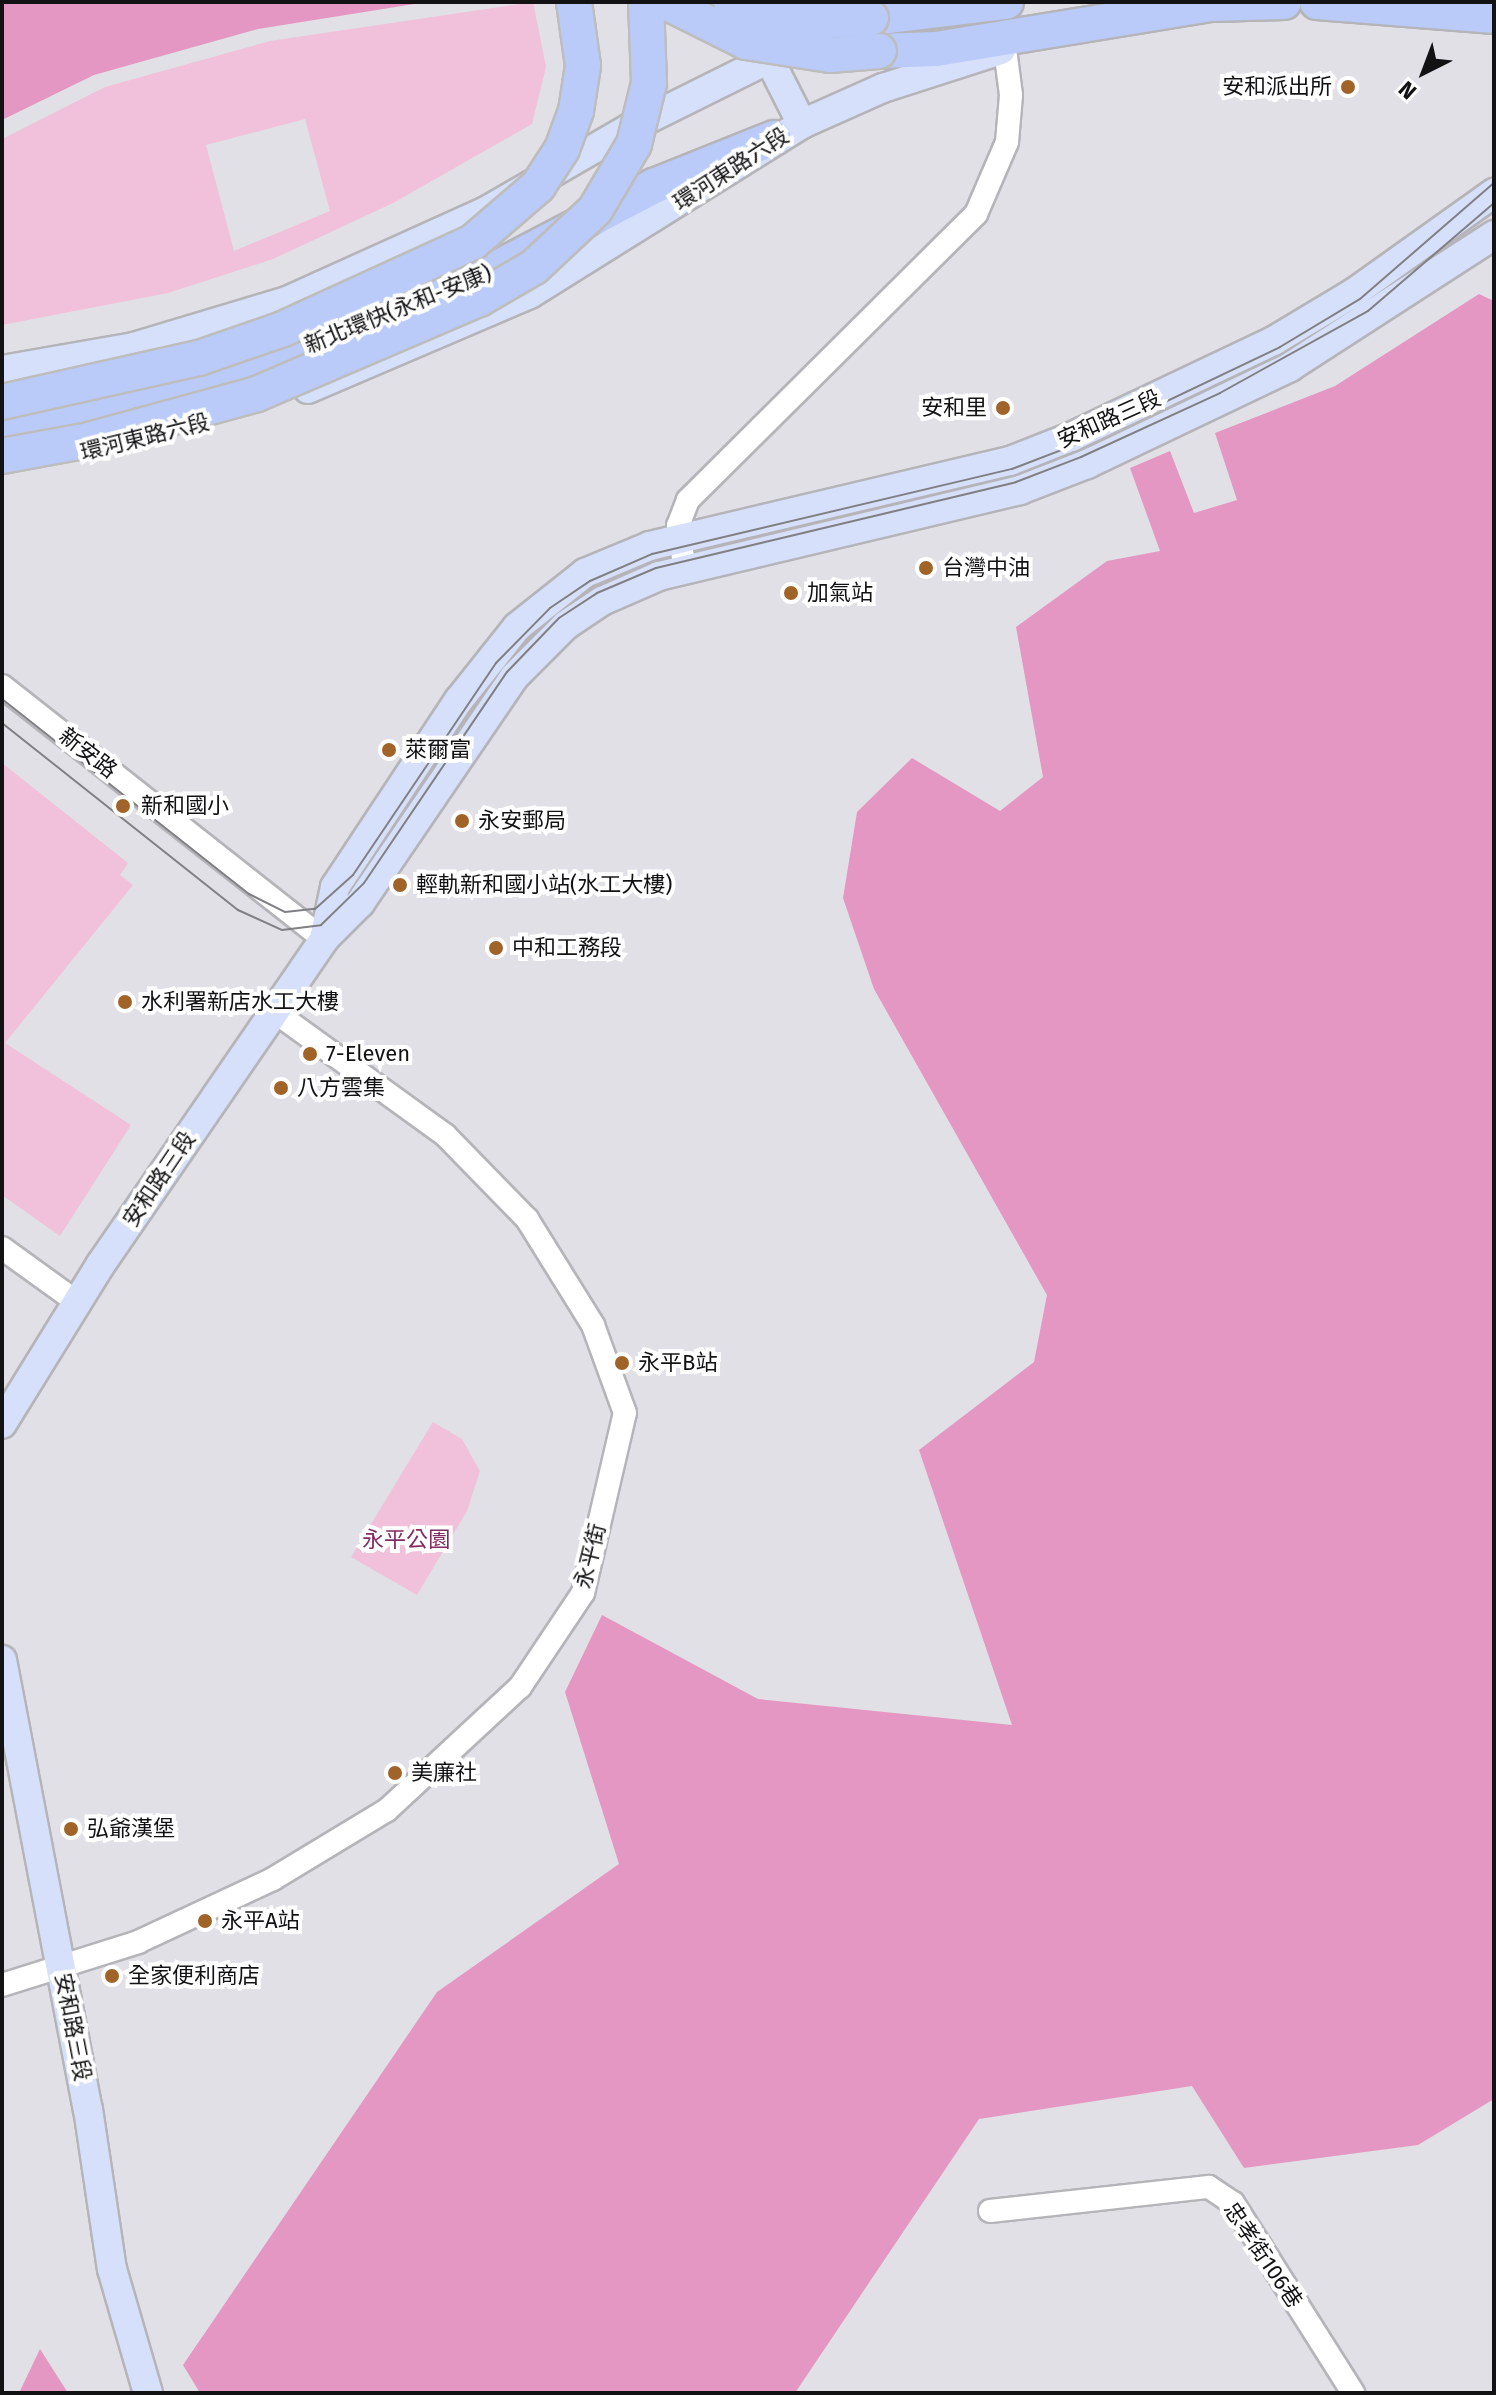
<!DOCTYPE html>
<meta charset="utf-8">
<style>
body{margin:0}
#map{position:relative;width:1496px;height:2395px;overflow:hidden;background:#e1e0e6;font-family:"Fira Sans","Noto Sans TC",sans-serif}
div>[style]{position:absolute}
.green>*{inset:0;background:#f1c0da}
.forest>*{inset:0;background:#e497c2}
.roads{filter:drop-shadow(2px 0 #b5b4b9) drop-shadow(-2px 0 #b5b4b9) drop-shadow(0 2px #b5b4b9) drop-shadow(0 -2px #b5b4b9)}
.minor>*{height:22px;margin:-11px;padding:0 11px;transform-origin:11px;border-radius:11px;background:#fff}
.major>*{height:28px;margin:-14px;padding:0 14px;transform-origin:14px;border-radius:14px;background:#d6e0fb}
.highway>*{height:34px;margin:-17px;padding:0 17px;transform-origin:17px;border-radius:17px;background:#bacbf9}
.tram>*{height:2px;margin:-1px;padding:0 1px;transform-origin:1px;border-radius:1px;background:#807f84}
.bridges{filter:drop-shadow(2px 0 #bdbdbd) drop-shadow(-2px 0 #bdbdbd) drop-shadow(0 2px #bdbdbd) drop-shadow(0 -2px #bdbdbd)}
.highway-bridge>*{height:34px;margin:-17px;padding:0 17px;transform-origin:17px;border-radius:17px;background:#bacbf9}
.dots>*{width:22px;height:22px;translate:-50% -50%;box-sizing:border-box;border:4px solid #fff;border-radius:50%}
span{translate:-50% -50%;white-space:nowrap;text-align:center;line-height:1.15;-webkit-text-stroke:8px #fff;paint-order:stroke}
.poi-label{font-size:22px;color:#121214}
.right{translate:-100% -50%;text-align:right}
.left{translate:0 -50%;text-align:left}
.street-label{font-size:22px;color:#121214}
.park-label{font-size:22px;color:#842b63}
.frame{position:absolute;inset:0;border:4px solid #121214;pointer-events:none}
.north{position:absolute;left:1384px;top:32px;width:80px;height:80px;-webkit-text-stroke:6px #fff;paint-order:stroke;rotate:222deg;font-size:22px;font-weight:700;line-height:32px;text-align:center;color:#121214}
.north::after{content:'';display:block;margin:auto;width:28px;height:36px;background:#121214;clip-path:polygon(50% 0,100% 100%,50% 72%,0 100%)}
</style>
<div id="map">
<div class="green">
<div style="clip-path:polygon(evenodd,533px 2px,546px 67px,532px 124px,393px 203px,273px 259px,168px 293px,2px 325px,2px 139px,105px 87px,270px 41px,533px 2px,305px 119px,330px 211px,234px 251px,206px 145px,305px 119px)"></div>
<div style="clip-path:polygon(2px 763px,128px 863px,120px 875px,133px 885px,5px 1043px,131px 1125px,60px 1236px,2px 1195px)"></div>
<div style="clip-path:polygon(433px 1422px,462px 1439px,480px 1471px,467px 1511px,417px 1595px,351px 1557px)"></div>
</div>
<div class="forest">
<div style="clip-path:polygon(2px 2px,427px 2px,258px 29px,94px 75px,2px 120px)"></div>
<div style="clip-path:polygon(1479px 294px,1494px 301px,1494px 2099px,1418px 2145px,1244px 2168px,1192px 2086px,979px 2119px,795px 2393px,200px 2393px,183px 2365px,437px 1992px,619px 1864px,565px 1692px,602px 1615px,758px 1699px,1012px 1725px,919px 1450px,1034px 1362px,1047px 1295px,874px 989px,843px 898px,857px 812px,912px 758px,1000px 811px,1043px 777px,1016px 627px,1107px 561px,1160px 551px,1130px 468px,1170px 451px,1194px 513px,1237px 500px,1215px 433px,1335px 386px)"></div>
<div style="clip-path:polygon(40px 2349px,68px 2393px,19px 2393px)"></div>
</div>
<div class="roads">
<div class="minor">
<div style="left:685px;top:570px;width:45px;rotate:-99deg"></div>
<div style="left:678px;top:526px;width:28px;rotate:-69deg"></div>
<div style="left:688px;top:500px;width:406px;rotate:-44.8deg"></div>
<div style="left:976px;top:214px;width:78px;rotate:-66.7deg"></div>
<div style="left:1007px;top:142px;width:47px;rotate:-85.1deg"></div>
<div style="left:1011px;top:95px;width:46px;rotate:-97.4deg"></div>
<div style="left:2px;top:686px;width:410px;rotate:38.2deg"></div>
<div style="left:2px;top:1248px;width:92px;rotate:35.8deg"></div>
<div style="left:2px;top:1985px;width:143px;rotate:-17.5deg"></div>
<div style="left:138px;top:1942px;width:149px;rotate:-25deg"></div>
<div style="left:273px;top:1879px;width:133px;rotate:-31.2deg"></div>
<div style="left:387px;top:1810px;width:181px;rotate:-42.8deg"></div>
<div style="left:520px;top:1687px;width:113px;rotate:-56.2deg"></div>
<div style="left:583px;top:1593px;width:185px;rotate:-76.9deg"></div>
<div style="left:625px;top:1413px;width:94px;rotate:-110deg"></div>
<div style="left:593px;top:1325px;width:125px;rotate:-121.9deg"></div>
<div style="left:527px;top:1219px;width:117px;rotate:-134.3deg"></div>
<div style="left:445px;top:1135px;width:211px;rotate:-144.1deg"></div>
<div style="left:990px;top:2211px;width:220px;rotate:-6.3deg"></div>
<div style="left:1209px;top:2187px;width:29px;rotate:34deg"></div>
<div style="left:1233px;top:2203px;width:225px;rotate:57.7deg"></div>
</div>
<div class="major">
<div style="left:769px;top:59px;width:73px;rotate:63.1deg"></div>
<div style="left:2px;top:370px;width:134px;rotate:-9.9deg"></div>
<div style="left:134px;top:347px;width:160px;rotate:-16.7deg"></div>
<div style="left:287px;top:301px;width:218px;rotate:-24.3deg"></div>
<div style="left:486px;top:211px;width:166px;rotate:-30deg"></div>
<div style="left:630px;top:128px;width:186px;rotate:-26.4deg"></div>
<div style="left:308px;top:389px;width:241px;rotate:-23.2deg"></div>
<div style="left:530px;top:294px;width:321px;rotate:-32deg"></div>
<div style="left:802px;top:124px;width:89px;rotate:-24deg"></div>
<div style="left:883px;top:88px;width:124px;rotate:-17.9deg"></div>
<div style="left:324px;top:939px;width:53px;rotate:-78.1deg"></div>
<div style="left:335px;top:887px;width:224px;rotate:-56.5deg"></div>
<div style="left:459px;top:700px;width:93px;rotate:-51.5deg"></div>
<div style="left:517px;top:627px;width:87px;rotate:-38.5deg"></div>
<div style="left:585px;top:573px;width:70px;rotate:-22.6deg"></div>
<div style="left:650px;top:546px;width:370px;rotate:-13.3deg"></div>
<div style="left:1010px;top:461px;width:66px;rotate:-21.5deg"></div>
<div style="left:1071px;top:437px;width:226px;rotate:-25.4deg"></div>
<div style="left:1275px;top:340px;width:93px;rotate:-31deg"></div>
<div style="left:1355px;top:292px;width:171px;rotate:-35.5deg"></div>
<div style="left:2px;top:1424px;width:188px;rotate:-58.3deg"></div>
<div style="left:101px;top:1264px;width:394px;rotate:-55.5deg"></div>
<div style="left:324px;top:939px;width:51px;rotate:-45deg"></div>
<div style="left:360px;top:903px;width:273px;rotate:-55.7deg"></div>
<div style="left:514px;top:677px;width:74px;rotate:-45deg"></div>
<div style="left:566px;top:625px;width:43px;rotate:-33.7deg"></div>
<div style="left:602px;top:601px;width:62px;rotate:-23.7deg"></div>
<div style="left:659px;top:576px;width:371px;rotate:-13.4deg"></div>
<div style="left:1020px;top:490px;width:72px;rotate:-21.2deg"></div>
<div style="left:1087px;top:464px;width:225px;rotate:-25.5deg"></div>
<div style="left:1290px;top:367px;width:243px;rotate:-32.9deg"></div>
<div style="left:2px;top:1660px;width:457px;rotate:79.2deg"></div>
<div style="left:88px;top:2109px;width:162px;rotate:81.5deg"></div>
<div style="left:112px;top:2269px;width:129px;rotate:73.8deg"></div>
</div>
<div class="highway">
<div style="left:1317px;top:2px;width:178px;rotate:4.5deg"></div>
<div style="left:871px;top:18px;width:136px;rotate:-6.8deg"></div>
<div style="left:879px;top:51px;width:57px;rotate:-2deg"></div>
<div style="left:936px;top:49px;width:280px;rotate:-9.3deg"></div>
<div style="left:1212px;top:4px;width:72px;rotate:-1.6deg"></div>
<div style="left:2px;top:423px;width:93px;rotate:-6.8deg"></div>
<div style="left:94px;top:412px;width:145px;rotate:-15.2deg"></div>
<div style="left:234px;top:374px;width:134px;rotate:-19.7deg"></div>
<div style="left:360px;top:329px;width:103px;rotate:-22.3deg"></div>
<div style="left:455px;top:290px;width:225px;rotate:-27.6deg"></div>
<div style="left:654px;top:186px;width:129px;rotate:-21.8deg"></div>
</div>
</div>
<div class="tram">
<div style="left:2px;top:699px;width:315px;rotate:38.3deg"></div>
<div style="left:249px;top:894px;width:40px;rotate:26.6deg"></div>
<div style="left:285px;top:912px;width:30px;rotate:-6deg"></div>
<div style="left:315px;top:909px;width:51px;rotate:-41.8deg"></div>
<div style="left:353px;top:875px;width:256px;rotate:-56deg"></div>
<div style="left:496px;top:663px;width:77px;rotate:-45.5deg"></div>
<div style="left:550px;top:608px;width:48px;rotate:-34deg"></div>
<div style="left:590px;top:581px;width:68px;rotate:-23.5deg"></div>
<div style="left:652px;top:554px;width:370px;rotate:-13.3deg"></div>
<div style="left:1012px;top:469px;width:70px;rotate:-21deg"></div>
<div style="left:1077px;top:444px;width:225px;rotate:-25.5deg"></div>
<div style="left:1280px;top:347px;width:93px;rotate:-31deg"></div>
<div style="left:1360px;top:299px;width:177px;rotate:-40.9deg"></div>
<div style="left:2px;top:723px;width:301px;rotate:38.4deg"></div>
<div style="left:238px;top:910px;width:48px;rotate:24.4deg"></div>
<div style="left:282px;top:930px;width:39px;rotate:-7deg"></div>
<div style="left:321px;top:925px;width:60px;rotate:-44.3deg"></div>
<div style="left:364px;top:883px;width:255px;rotate:-55.9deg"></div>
<div style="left:507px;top:672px;width:75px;rotate:-46.1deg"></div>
<div style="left:559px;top:618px;width:45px;rotate:-33.3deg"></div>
<div style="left:597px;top:593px;width:64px;rotate:-23deg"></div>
<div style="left:656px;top:568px;width:370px;rotate:-13.4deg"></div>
<div style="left:1016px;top:482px;width:70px;rotate:-21deg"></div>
<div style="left:1081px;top:457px;width:153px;rotate:-24.7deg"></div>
<div style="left:1220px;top:393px;width:169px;rotate:-29deg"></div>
<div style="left:1368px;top:311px;width:166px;rotate:-40.6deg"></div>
</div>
<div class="bridges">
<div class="highway-bridge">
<div style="left:666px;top:2px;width:89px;rotate:26.6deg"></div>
<div style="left:746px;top:42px;width:85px;rotate:8.8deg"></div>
<div style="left:830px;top:55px;width:49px;rotate:-4.7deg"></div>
<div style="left:731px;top:2px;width:44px;rotate:17.2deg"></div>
<div style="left:773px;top:15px;width:53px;rotate:6.5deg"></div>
<div style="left:826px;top:21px;width:45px;rotate:-3.8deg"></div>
<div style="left:2px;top:402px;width:202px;rotate:-12.6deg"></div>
<div style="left:199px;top:358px;width:89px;rotate:-19deg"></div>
<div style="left:283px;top:329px;width:209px;rotate:-24.6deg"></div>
<div style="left:473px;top:242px;width:86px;rotate:-40.7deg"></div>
<div style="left:538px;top:186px;width:44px;rotate:-57deg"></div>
<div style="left:562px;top:149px;width:40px;rotate:-69.8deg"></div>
<div style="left:576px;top:111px;width:46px;rotate:-81.2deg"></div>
<div style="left:583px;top:66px;width:65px;rotate:-98deg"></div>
<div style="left:2px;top:456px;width:88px;rotate:-10.4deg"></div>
<div style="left:89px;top:440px;width:174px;rotate:-15.3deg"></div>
<div style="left:257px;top:394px;width:241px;rotate:-23.2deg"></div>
<div style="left:479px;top:299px;width:64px;rotate:-30.2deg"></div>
<div style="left:534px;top:267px;width:83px;rotate:-43.1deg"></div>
<div style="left:595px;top:210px;width:77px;rotate:-59.4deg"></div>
<div style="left:634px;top:144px;width:63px;rotate:-76.2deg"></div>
<div style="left:649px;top:83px;width:81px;rotate:-92.1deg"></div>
</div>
</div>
<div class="dots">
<div style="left:1348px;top:87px;background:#a16428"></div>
<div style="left:1003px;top:408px;background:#a16428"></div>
<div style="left:926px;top:568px;background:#a16428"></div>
<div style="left:791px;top:593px;background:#a16428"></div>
<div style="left:389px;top:750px;background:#a16428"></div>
<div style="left:123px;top:806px;background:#a16428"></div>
<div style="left:462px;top:821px;background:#a16428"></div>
<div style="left:400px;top:885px;background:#a16428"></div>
<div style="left:496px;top:948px;background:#a16428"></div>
<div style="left:125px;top:1002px;background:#a16428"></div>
<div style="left:310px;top:1054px;background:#a16428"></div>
<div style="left:281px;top:1088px;background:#a16428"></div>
<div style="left:622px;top:1363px;background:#a16428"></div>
<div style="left:395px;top:1773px;background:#a16428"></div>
<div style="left:71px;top:1829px;background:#a16428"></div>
<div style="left:205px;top:1921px;background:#a16428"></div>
<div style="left:112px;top:1976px;background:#a16428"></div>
</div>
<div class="poi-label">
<span class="right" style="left:1332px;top:87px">安和派出所</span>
<span class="right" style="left:987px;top:408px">安和里</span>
<span class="left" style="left:942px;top:568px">台灣中油</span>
<span class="left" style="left:807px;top:593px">加氣站</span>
<span class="left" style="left:405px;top:750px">萊爾富</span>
<span class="left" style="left:141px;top:806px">新和國小</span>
<span class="left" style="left:478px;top:821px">永安郵局</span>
<span class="left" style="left:416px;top:885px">輕軌新和國小站(水工大樓)</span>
<span class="left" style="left:512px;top:948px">中和工務段</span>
<span class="left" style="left:141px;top:1002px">水利署新店水工大樓</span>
<span class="left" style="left:326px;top:1054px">7-Eleven</span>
<span class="left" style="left:297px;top:1088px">八方雲集</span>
<span class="left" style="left:638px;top:1363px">永平B站</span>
<span class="left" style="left:411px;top:1773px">美廉社</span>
<span class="left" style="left:87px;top:1829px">弘爺漢堡</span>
<span class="left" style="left:221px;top:1921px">永平A站</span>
<span class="left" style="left:128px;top:1976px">全家便利商店</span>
</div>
<div class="street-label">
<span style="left:731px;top:169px;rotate:-33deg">環河東路六段</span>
<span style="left:398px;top:309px;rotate:-22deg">新北環快(永和-安康)</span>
<span style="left:1109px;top:419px;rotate:-24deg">安和路三段</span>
<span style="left:145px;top:437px;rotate:-14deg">環河東路六段</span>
<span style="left:88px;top:753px;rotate:38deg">新安路</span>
<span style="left:159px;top:1179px;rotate:-56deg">安和路三段</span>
<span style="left:590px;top:1556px;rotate:-76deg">永平街</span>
<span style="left:73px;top:2027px;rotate:79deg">安和路三段</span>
<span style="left:1263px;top:2255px;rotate:56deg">忠孝街106巷</span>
</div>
<div class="park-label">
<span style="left:406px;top:1540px">永平公園</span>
</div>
<div class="frame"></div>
<div class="north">N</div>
</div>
